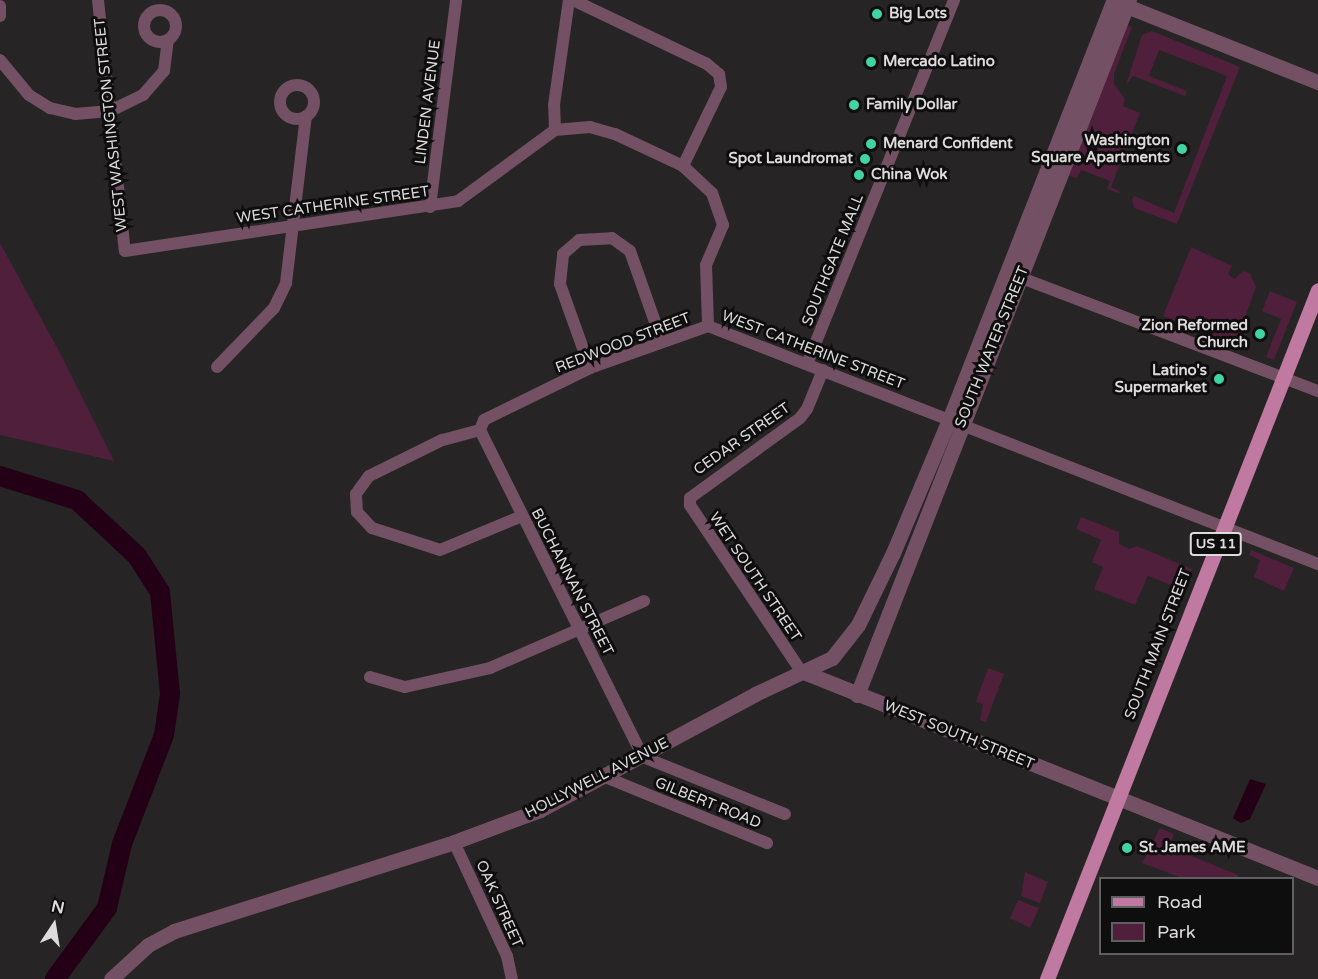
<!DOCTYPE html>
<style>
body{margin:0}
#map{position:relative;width:1318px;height:979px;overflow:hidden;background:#262425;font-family:"Varela Round",sans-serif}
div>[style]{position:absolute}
.green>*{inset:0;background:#4f1f3b}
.water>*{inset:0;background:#240017}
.river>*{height:20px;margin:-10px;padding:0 10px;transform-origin:10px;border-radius:10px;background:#240017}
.minor>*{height:12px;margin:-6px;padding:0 6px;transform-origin:6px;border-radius:6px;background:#735063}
.minor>.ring{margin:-6px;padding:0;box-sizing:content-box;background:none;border:12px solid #735063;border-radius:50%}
.tertiary>*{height:15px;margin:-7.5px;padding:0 7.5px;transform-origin:7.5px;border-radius:7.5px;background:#735063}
.primary>*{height:15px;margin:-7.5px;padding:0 7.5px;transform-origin:7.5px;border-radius:7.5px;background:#c079a0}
.dots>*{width:16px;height:16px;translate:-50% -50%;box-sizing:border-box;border:3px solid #0f0e0e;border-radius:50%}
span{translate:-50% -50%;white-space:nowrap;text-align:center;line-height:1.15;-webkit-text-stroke:6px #0f0e0e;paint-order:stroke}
.shield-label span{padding:2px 4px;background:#0f0e0e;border:2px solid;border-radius:4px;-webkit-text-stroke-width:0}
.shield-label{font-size:14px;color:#dddbdc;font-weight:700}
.poi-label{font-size:15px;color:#dddbdc;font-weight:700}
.left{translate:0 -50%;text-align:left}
.right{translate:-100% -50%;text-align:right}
.street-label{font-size:15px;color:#dddbdc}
.legend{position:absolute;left:1099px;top:877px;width:195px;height:78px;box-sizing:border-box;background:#0f0e0e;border:2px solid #616060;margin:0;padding:8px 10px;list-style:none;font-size:18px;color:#dddbdc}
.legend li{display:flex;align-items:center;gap:12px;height:30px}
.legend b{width:30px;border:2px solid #616060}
.north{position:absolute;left:24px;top:895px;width:60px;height:60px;-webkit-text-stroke:4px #0f0e0e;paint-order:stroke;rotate:12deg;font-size:16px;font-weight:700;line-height:24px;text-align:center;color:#dddbdc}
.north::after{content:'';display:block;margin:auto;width:21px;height:27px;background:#dddbdc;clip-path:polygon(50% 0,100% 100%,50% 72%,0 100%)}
</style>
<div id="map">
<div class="green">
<div style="clip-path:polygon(1125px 24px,1132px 27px,1114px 74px,1114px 84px,1125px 99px,1123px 106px,1140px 113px,1111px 187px,1121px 192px,1118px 193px,1107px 189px,1110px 181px,1081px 170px,1077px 178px,1067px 175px)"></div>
<div style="clip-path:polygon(1152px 31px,1240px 67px,1177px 224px,1134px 208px,1132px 200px,1134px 196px,1174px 213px,1227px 76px,1159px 50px,1149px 76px,1187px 91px,1185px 96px,1133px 76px,1126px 85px,1142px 35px)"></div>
<div style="clip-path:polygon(0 243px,60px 353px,114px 461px,0 435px)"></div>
<div style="clip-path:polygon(1191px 247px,1232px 266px,1228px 274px,1234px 279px,1243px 271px,1250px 273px,1256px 287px,1235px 345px,1163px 316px)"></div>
<div style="clip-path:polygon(1270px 291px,1297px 302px,1274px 360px,1266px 357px,1281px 319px,1262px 311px)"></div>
<div style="clip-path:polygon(1081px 517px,1119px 532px,1119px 544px,1129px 549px,1137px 546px,1192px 569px,1183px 590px,1148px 576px,1135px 605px,1094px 589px,1103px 567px,1092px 562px,1101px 540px,1076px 529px)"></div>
<div style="clip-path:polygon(1251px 550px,1294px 568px,1284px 591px,1254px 577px,1260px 560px,1249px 555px)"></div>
<div style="clip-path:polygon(988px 668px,1004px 674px,986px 722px,980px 720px,983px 704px,976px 702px)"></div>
<div style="clip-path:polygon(1160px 828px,1174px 834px,1169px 847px,1238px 875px,1237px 878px,1182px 878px,1142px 863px)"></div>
<div style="clip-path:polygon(1025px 872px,1048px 882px,1040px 903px,1021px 896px)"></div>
<div style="clip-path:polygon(1018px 900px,1039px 908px,1030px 928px,1010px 918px)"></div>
</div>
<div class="water">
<div style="clip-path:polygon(1250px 779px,1266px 784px,1250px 819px,1241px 823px,1233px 818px)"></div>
</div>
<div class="river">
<div style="left:0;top:476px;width:81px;rotate:17.3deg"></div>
<div style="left:77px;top:500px;width:82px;rotate:43deg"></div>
<div style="left:137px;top:556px;width:43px;rotate:57.4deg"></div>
<div style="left:160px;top:592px;width:102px;rotate:84.4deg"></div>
<div style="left:170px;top:694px;width:41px;rotate:98.3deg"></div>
<div style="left:164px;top:735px;width:117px;rotate:111.1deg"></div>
<div style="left:122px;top:844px;width:66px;rotate:103.2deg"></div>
<div style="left:107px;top:908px;width:88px;rotate:126.2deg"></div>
</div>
<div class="minor">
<div style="left:98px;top:0;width:252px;rotate:83.9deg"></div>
<div style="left:125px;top:251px;width:337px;rotate:-8.5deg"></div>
<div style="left:458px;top:201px;width:120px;rotate:-36.2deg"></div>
<div style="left:555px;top:130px;width:35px;rotate:-5deg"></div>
<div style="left:590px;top:127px;width:26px;rotate:16deg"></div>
<div style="left:615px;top:134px;width:75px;rotate:25.2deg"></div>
<div style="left:683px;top:166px;width:40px;rotate:43deg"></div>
<div style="left:712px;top:193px;width:34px;rotate:71deg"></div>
<div style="left:723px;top:225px;width:43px;rotate:113deg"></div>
<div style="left:706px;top:265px;width:61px;rotate:88.1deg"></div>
<div style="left:573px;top:0;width:148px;rotate:25.5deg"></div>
<div style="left:707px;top:64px;width:16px;rotate:40deg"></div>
<div style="left:719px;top:74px;width:13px;rotate:81deg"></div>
<div style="left:721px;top:87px;width:88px;rotate:115.7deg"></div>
<div style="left:0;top:6px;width:10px;rotate:90deg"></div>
<div class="ring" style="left:144px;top:10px;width:20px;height:20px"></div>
<div style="left:0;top:60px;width:45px;rotate:50.4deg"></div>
<div style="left:29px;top:95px;width:25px;rotate:32deg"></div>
<div style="left:50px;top:108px;width:26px;rotate:13deg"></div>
<div style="left:75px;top:114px;width:35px;rotate:-5deg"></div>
<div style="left:110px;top:111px;width:37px;rotate:-26deg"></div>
<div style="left:143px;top:95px;width:32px;rotate:-49deg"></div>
<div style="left:164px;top:71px;width:31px;rotate:-83deg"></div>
<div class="ring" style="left:280px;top:85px;width:22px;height:22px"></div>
<div style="left:555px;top:130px;width:25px;rotate:-92deg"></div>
<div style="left:554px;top:105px;width:106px;rotate:-81.9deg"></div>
<div style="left:430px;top:207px;width:209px;rotate:-82.8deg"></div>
<div style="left:1014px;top:275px;width:325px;rotate:20.9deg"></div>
<div style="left:708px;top:326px;width:125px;rotate:160.4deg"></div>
<div style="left:590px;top:368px;width:118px;rotate:153.9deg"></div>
<div style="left:484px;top:420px;width:11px;rotate:112deg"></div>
<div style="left:480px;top:430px;width:365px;rotate:63.5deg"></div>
<div style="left:643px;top:757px;width:153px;rotate:21.9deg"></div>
<div style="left:708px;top:326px;width:655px;rotate:21.31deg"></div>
<div style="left:807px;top:364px;width:393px;rotate:-68deg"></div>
<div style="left:217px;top:367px;width:82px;rotate:-46deg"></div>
<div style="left:274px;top:308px;width:28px;rotate:-64deg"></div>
<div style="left:286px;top:283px;width:168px;rotate:-83.2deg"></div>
<div style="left:590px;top:368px;width:89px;rotate:-109.7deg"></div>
<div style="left:560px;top:284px;width:30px;rotate:-84deg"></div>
<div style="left:563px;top:254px;width:21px;rotate:-41deg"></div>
<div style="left:579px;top:240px;width:33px;rotate:-3deg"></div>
<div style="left:612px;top:238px;width:22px;rotate:36deg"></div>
<div style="left:630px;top:251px;width:96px;rotate:70.6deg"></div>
<div style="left:480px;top:430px;width:39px;rotate:165deg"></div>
<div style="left:442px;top:440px;width:81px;rotate:153.7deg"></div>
<div style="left:369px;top:476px;width:22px;rotate:126deg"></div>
<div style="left:356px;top:494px;width:18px;rotate:87deg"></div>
<div style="left:357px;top:512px;width:22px;rotate:47deg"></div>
<div style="left:372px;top:528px;width:71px;rotate:17.9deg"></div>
<div style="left:440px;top:550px;width:89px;rotate:-22.5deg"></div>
<div style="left:801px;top:671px;width:200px;rotate:-123.8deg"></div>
<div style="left:690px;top:505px;width:7px;rotate:-90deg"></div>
<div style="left:690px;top:498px;width:136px;rotate:-36deg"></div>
<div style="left:800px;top:418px;width:11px;rotate:-52deg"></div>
<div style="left:807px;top:409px;width:42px;rotate:-67.7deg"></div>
<div style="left:370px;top:677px;width:36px;rotate:16deg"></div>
<div style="left:405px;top:687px;width:87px;rotate:-12.6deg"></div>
<div style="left:490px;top:668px;width:168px;rotate:-23.5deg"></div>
<div style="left:605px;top:777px;width:175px;rotate:22.2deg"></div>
<div style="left:454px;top:842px;width:126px;rotate:65.1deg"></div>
<div style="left:507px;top:956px;width:24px;rotate:78deg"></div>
</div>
<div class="tertiary">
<div style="left:1119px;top:3px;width:214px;rotate:21.7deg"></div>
<div style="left:801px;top:671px;width:557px;rotate:21.82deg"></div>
<div style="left:857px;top:695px;width:746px;rotate:-68.63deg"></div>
<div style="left:111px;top:979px;width:50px;rotate:-42.6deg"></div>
<div style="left:148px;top:945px;width:30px;rotate:-28deg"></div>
<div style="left:174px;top:931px;width:294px;rotate:-17.6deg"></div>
<div style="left:454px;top:842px;width:92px;rotate:-20.4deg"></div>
<div style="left:540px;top:810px;width:244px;rotate:-28.3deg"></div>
<div style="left:755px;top:694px;width:85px;rotate:-25.1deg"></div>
<div style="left:832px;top:658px;width:42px;rotate:-51.8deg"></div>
<div style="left:858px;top:625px;width:80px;rotate:-64.1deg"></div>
<div style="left:893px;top:553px;width:144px;rotate:-67.2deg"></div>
<div style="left:949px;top:420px;width:450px;rotate:-68.6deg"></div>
</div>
<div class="primary">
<div style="left:1047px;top:979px;width:740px;rotate:-68.53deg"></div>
</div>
<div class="dots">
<div style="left:877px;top:14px;background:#3fd4a2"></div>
<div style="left:871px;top:62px;background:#3fd4a2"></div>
<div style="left:854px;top:105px;background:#3fd4a2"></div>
<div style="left:871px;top:144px;background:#3fd4a2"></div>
<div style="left:1182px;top:149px;background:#3fd4a2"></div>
<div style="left:865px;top:159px;background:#3fd4a2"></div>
<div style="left:859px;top:175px;background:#3fd4a2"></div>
<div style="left:1260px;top:334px;background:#3fd4a2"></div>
<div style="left:1219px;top:379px;background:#3fd4a2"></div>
<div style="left:1127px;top:848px;background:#3fd4a2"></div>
</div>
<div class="shield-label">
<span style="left:1216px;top:544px">US 11</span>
</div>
<div class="poi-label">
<span class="left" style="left:889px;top:14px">Big Lots</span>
<span class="left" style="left:883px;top:62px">Mercado Latino</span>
<span class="left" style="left:866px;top:105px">Family Dollar</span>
<span class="right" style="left:1170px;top:149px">Washington<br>Square Apartments</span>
<span class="left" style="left:883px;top:144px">Menard Confident</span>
<span class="right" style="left:853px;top:159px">Spot Laundromat</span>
<span class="left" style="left:871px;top:175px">China Wok</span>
<span class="right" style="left:1248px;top:334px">Zion Reformed<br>Church</span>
<span class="right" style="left:1207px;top:379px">Latino's<br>Supermarket</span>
<span class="left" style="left:1139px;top:848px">St. James AME</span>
</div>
<div class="street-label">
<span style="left:428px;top:102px;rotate:-83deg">LINDEN AVENUE</span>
<span style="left:111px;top:125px;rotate:-96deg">WEST WASHINGTON STREET</span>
<span style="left:333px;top:205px;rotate:-8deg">WEST CATHERINE STREET</span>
<span style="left:833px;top:260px;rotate:-68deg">SOUTHGATE MALL</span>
<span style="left:623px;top:343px;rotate:-21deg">REDWOOD STREET</span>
<span style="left:992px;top:347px;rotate:-68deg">SOUTH WATER STREET</span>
<span style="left:813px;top:350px;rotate:21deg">WEST CATHERINE STREET</span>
<span style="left:742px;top:439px;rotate:-35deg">CEDAR STREET</span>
<span style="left:755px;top:577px;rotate:56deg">WET SOUTH STREET</span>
<span style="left:572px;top:582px;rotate:63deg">BUCHANNAN STREET</span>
<span style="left:1158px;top:644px;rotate:-69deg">SOUTH MAIN STREET</span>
<span style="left:959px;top:735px;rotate:22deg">WEST SOUTH STREET</span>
<span style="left:597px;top:778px;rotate:-27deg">HOLLYWELL AVENUE</span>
<span style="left:708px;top:803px;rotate:22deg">GILBERT ROAD</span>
<span style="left:499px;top:904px;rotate:66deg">OAK STREET</span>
</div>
<ul class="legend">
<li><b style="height:8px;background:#c079a0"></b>Road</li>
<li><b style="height:16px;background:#4f1f3b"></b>Park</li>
</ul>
<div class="north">N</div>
</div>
